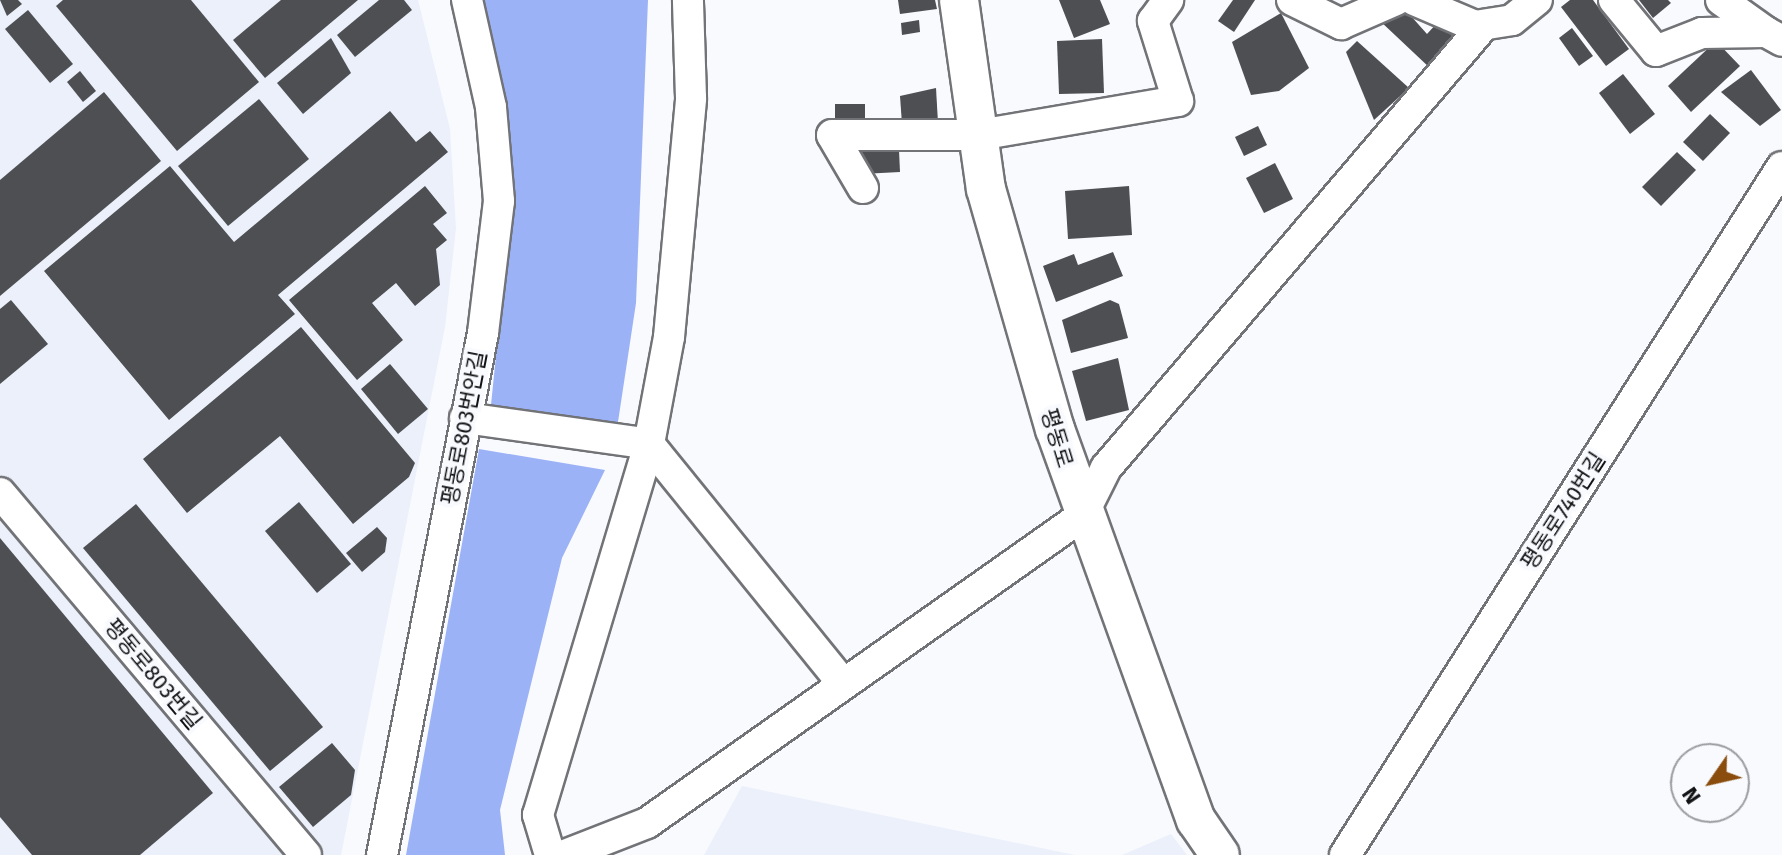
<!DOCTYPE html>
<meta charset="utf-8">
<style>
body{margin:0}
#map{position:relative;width:1782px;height:855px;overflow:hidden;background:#f8fafe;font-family:"Fira Sans","Noto Sans KR",sans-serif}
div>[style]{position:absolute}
.built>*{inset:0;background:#ecf0fb}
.forest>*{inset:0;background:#9bb2f7}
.building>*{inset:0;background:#4d4f52}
.roads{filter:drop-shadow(2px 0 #727377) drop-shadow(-2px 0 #727377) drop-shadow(0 2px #727377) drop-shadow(0 -2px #727377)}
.minor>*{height:30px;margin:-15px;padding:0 15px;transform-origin:15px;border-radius:15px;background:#fff}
.major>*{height:38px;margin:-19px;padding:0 19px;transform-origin:19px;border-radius:19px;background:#fff}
span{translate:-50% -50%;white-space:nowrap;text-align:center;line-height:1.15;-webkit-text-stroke:8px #f8fafe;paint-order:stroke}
.street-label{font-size:22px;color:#111213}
.north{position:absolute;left:1670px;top:743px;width:80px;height:80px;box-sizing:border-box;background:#f8fafe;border:2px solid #9c9da0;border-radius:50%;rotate:236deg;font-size:22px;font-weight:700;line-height:32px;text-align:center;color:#111213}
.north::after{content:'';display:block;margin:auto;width:28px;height:36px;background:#8a4d0d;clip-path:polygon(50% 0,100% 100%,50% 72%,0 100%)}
</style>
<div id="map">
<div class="built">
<div style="clip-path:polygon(0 0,418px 0,450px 129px,456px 228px,445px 327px,341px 855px,0 855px)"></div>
<div style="clip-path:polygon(742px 786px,1075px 855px,1076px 855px,704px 855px)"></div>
<div style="clip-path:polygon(1171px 834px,1187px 855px,1122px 855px)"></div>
</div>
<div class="forest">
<div style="clip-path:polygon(483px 0,648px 0,636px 303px,618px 422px,605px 430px,491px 405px,501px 306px,492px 44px)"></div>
<div style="clip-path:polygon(479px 449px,605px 470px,562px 558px,500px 810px,505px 855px,406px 855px)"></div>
</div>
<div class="building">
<div style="clip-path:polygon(0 0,18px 0,22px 4px,7px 16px)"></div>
<div style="clip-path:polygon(63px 0,191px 0,259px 82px,177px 151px,56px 6px)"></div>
<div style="clip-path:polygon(281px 0,358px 0,265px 78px,233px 40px)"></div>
<div style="clip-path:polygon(379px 0,404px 0,412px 10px,355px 57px,337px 35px)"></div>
<div style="clip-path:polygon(898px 0,935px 0,937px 9px,900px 14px)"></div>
<div style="clip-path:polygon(1059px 0,1100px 0,1110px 24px,1074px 38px)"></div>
<div style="clip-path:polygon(1233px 0,1255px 0,1234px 32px,1218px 21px)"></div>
<div style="clip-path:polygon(1570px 0,1593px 0,1629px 49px,1606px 66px,1561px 7px)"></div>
<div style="clip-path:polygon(1639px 0,1668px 0,1671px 3px,1653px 18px)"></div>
<div style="clip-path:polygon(1402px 6px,1427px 34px,1438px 22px,1458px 40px,1431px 69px,1379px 20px)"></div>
<div style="clip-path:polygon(28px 10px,73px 64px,50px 83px,5px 29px)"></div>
<div style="clip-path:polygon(1281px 13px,1309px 68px,1279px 91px,1251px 95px,1232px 42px)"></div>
<div style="clip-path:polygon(919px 20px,920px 32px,902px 35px,901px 23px)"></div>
<div style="clip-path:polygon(1572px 28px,1593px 56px,1579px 66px,1559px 38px)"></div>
<div style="clip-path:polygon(331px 38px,351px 73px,303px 114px,277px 83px)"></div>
<div style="clip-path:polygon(1102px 39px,1104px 93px,1059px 94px,1057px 41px)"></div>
<div style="clip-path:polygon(1357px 41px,1409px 88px,1374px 120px,1346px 52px)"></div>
<div style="clip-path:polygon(1716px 41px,1740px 66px,1691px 112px,1668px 86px)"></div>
<div style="clip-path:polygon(1751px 70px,1781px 110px,1760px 126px,1721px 92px)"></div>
<div style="clip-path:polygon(80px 71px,96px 91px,83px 102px,67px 82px)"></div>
<div style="clip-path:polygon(1623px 74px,1655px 114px,1630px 134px,1599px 93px)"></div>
<div style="clip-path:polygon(936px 88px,938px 123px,902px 124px,900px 96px)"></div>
<div style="clip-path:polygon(104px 92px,161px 161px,0 296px,0 180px)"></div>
<div style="clip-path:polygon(259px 99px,309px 159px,228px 226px,178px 166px)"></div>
<div style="clip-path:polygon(835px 104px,865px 104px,865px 124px,835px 123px)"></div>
<div style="clip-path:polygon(390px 111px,416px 142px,430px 131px,448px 152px,278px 295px,295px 314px,169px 420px,44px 271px,170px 166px,234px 242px)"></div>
<div style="clip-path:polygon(1710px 114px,1730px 133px,1703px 161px,1683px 142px)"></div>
<div style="clip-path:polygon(1258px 126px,1267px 145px,1244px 156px,1235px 137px)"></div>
<div style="clip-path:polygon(899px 150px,900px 172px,862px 174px,861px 151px)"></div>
<div style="clip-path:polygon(1677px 152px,1696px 170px,1661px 206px,1642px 187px)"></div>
<div style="clip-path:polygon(1275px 163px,1293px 199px,1264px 213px,1246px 178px)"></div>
<div style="clip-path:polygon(425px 186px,447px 213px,433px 224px,447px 240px,436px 249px,440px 285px,415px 306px,396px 283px,372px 303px,403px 340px,357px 380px,289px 300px)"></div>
<div style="clip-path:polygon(1129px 186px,1132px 235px,1068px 239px,1065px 191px)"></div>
<div style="clip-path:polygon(1113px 252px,1123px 276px,1056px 302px,1043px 266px,1074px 254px,1078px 265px)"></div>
<div style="clip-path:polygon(11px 300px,48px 344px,0 384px,0 309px)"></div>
<div style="clip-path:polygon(1110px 300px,1119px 304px,1128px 338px,1071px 353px,1062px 320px)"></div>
<div style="clip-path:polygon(301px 327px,415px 463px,409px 477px,353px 524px,280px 436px,187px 513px,143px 459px)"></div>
<div style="clip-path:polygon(1118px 358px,1129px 410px,1086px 421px,1072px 371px)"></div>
<div style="clip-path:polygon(390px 364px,428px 409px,398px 434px,361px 389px)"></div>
<div style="clip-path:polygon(299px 502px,351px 564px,317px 593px,265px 531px)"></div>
<div style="clip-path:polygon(136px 504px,323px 727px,270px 771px,83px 548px)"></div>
<div style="clip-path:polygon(377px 527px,387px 538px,385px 552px,362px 572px,346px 553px)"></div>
<div style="clip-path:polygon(0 538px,213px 793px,140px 855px,32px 855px,0 817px)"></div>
<div style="clip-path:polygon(332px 743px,355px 770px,351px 795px,313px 827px,279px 787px)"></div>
</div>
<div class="roads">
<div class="minor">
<div style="left:1292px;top:0;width:55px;rotate:26.1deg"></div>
<div style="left:1341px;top:24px;width:60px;rotate:-23.6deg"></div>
<div style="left:1414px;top:0;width:66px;rotate:23.1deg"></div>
<div style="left:1475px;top:26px;width:37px;rotate:-9deg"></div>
<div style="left:1512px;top:20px;width:32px;rotate:-39deg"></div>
<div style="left:1614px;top:0;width:66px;rotate:50.5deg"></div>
<div style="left:1656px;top:51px;width:49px;rotate:-21.4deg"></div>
<div style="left:1702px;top:33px;width:64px;rotate:-0.9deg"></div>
<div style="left:1766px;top:32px;width:18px;rotate:29deg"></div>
<div style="left:1721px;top:0;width:55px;rotate:35.4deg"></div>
<div style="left:863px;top:188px;width:61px;rotate:-120.3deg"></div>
<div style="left:832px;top:135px;width:147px"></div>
<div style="left:979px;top:135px;width:202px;rotate:-9.7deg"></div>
<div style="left:1178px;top:101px;width:84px;rotate:-107.4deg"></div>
<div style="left:1153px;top:21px;width:26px;rotate:-54deg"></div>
<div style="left:465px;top:418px;width:186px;rotate:8deg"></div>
<div style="left:649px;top:444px;width:306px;rotate:51deg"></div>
<div style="left:0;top:493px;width:474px;rotate:49.8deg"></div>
<div style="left:382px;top:855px;width:532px;rotate:-79.05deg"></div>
<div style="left:483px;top:333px;width:133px;rotate:-83.1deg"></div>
<div style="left:499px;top:201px;width:94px;rotate:-94.9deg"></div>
<div style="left:491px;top:107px;width:110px;rotate:-102.6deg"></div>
<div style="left:550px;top:855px;width:42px;rotate:-106.7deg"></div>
<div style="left:538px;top:815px;width:387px;rotate:-73.3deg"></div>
<div style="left:649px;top:444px;width:109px;rotate:-79.4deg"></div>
<div style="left:669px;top:337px;width:240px;rotate:-84.7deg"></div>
<div style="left:691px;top:98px;width:98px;rotate:-91.8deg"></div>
<div style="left:565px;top:855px;width:88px;rotate:-21.3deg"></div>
<div style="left:647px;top:823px;width:532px;rotate:-35.21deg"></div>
<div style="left:1082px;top:516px;width:54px;rotate:-63.4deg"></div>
<div style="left:1106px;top:468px;width:581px;rotate:-49.54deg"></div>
<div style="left:1345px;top:855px;width:815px;rotate:-57.58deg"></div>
</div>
<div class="major">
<div style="left:959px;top:0;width:191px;rotate:81.9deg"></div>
<div style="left:986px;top:189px;width:250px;rotate:74deg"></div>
<div style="left:1055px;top:429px;width:416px;rotate:70.2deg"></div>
<div style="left:1196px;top:820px;width:42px;rotate:55.6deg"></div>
</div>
</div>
<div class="street-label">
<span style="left:464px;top:428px;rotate:-79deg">평동로803번안길</span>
<span style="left:1057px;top:438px;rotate:73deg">평동로</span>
<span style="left:1563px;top:511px;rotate:-57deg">평동로740번길</span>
<span style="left:153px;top:674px;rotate:50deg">평동로803번길</span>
</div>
<div class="north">N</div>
</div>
